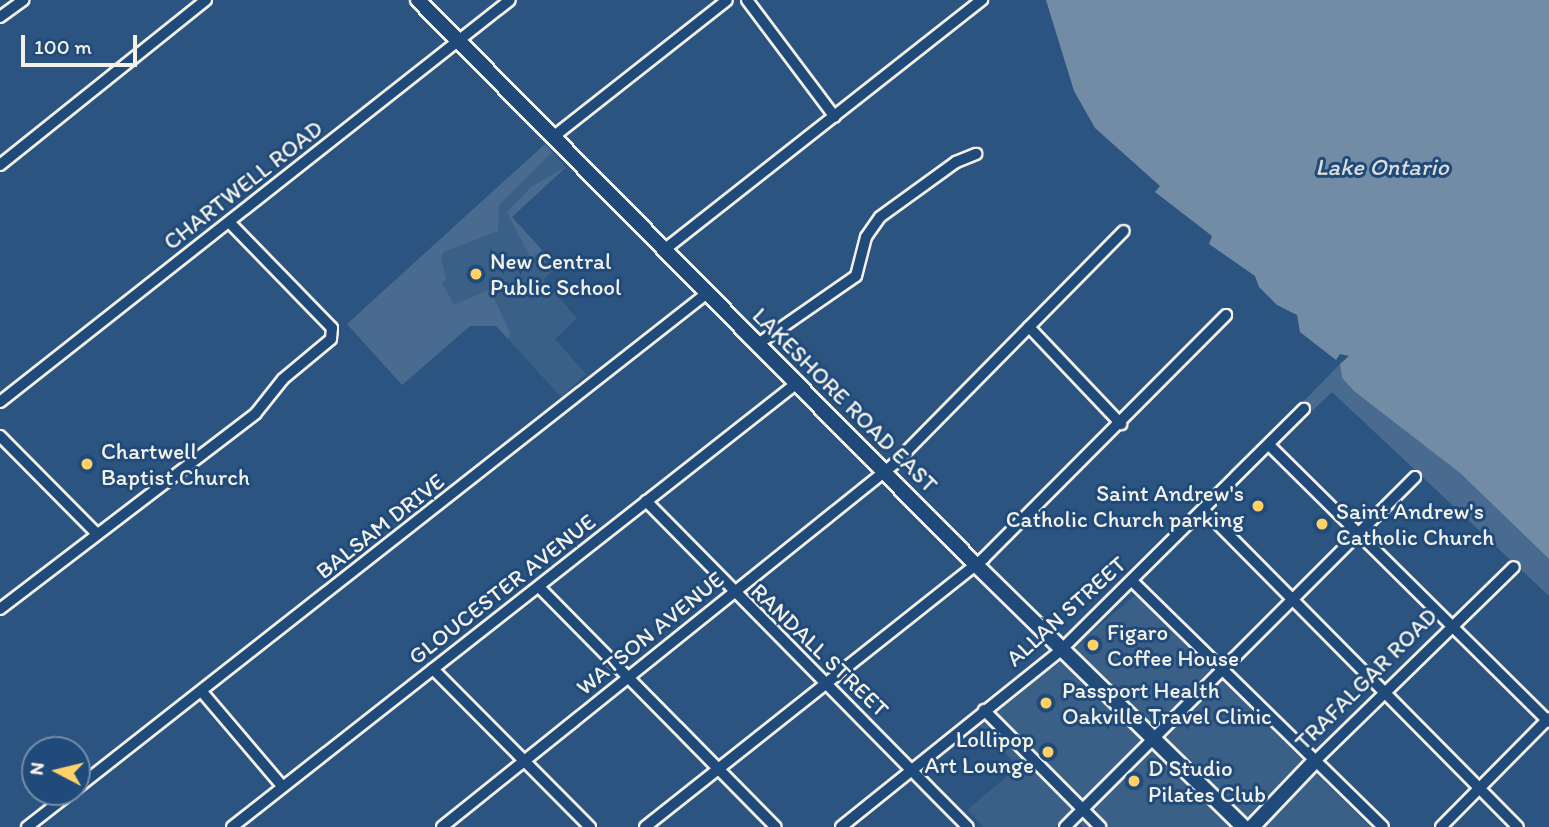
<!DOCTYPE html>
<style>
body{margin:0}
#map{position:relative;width:1549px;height:827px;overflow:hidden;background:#2c5481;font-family:Itim,sans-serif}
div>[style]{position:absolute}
.built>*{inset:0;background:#3b6088}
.green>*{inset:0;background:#496b90}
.water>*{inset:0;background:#738ca6}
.roads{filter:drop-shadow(2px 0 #f4f1e8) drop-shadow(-2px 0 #f4f1e8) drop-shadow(0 2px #f4f1e8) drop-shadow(0 -2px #f4f1e8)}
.minor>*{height:10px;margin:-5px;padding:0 5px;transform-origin:5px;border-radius:5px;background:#1f4a7a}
.major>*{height:14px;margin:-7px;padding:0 7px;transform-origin:7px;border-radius:7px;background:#1f4a7a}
.dots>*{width:19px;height:19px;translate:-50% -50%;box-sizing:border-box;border:4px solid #1f4a7a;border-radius:50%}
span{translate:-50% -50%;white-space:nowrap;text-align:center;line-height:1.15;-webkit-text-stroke:6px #1f4a7a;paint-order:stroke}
.street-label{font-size:23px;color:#f4f1e8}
.poi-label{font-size:23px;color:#f4f1e8}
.left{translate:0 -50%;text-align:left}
.right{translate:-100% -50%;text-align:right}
.water-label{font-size:24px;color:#dadddb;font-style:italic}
.north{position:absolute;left:21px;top:736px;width:70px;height:70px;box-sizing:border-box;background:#1f4a7a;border:2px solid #748da6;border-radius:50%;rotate:277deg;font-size:19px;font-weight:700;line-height:28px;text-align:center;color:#f4f1e8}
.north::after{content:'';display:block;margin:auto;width:24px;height:32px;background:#ffd166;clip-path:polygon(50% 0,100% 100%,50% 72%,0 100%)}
.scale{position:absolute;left:21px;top:35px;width:116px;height:32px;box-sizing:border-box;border:4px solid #f4f1e8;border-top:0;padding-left:9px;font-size:21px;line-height:24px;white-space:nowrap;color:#f4f1e8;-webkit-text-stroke:5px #1f4a7a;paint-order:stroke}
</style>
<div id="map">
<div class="built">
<div style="clip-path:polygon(545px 144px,566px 167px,512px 217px,557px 267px,543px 280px,577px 318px,555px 339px,586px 374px,561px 397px,496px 326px,470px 326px,402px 385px,347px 324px)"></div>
<div style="clip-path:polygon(1136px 595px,1370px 827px,1084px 827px,1070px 814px,1056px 827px,984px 827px,967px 810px,1018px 767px,979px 726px)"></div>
</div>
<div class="green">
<div style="clip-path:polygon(545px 144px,552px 152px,499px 205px,498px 231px,444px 252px,441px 258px,446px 280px,442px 282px,454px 305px,490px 289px,510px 333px,508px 339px,496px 326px,470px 326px,402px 385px,347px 324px)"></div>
<div style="clip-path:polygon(566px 167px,512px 217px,542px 250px,531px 259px,507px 212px,532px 186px)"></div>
<div style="clip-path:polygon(1340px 364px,1342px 378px,1355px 392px,1460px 473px,1549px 559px,1549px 596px,1332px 392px,1312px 411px,1303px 402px)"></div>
</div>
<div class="water">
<div style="clip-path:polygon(1046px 0,1549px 0,1549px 559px,1460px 473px,1355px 392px,1342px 378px,1340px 364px,1349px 356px,1340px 354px,1336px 360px,1300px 332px,1297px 315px,1277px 305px,1259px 287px,1255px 276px,1209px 244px,1212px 236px,1155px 192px,1160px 186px,1095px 128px,1074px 91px)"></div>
</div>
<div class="roads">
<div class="minor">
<div style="left:747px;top:0;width:146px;rotate:53.1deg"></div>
<div style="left:0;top:17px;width:29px;rotate:-36deg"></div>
<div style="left:553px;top:137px;width:221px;rotate:-38.2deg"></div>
<div style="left:0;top:165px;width:264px;rotate:-38.7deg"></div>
<div style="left:664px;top:250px;width:405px;rotate:-38.2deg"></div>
<div style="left:1029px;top:327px;width:134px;rotate:46.5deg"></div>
<div style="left:758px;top:344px;width:119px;rotate:-34.8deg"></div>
<div style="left:856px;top:276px;width:40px;rotate:-75.6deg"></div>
<div style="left:866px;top:237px;width:24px;rotate:-55deg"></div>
<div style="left:880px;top:217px;width:94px;rotate:-35.9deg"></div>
<div style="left:956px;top:162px;width:22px;rotate:-22deg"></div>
<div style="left:0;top:402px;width:649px;rotate:-38.25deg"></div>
<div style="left:0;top:436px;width:138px;rotate:45.3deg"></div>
<div style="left:1270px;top:446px;width:392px;rotate:44.7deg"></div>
<div style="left:646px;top:501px;width:458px;rotate:45.4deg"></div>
<div style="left:1204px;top:510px;width:446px;rotate:45.3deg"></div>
<div style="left:1132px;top:581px;width:351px;rotate:44.4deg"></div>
<div style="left:539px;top:587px;width:337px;rotate:45.4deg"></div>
<div style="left:0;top:609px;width:322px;rotate:-37.4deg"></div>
<div style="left:256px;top:413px;width:43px;rotate:-51.5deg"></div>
<div style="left:283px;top:379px;width:62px;rotate:-39.8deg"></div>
<div style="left:331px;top:339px;width:11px;rotate:-85deg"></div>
<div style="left:332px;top:328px;width:146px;rotate:-134.2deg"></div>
<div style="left:433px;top:669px;width:223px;rotate:45.2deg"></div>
<div style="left:203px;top:693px;width:123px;rotate:49.6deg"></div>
<div style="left:984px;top:710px;width:165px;rotate:45.2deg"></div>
<div style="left:1314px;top:762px;width:279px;rotate:-44.3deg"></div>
<div style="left:77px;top:788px;width:800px;rotate:-38.15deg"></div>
<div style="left:27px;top:827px;width:57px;rotate:-37.9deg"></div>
<div style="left:232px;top:827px;width:719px;rotate:-38.16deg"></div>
<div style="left:442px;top:827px;width:580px;rotate:-38.77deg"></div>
<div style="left:894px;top:464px;width:327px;rotate:-45.4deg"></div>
<div style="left:645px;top:827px;width:433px;rotate:-38.4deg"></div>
<div style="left:984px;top:558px;width:343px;rotate:-45.1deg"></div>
<div style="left:841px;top:827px;width:284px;rotate:-38.8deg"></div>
<div style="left:1062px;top:649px;width:341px;rotate:-44.8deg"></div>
<div style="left:1065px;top:827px;width:495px;rotate:-45deg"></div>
<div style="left:1441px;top:827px;width:153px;rotate:-45.3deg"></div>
</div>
<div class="major">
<div style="left:418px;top:0;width:794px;rotate:45.36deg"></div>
<div style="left:976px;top:565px;width:375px;rotate:44.4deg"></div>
<div style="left:1252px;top:827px;width:90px;rotate:-46.4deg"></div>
</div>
</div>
<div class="dots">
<div style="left:476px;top:274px;background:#ffd166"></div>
<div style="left:87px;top:464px;background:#ffd166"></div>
<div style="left:1258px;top:506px;background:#ffd166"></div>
<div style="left:1322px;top:524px;background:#ffd166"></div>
<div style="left:1093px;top:645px;background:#ffd166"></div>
<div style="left:1046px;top:703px;background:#ffd166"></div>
<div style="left:1048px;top:752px;background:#ffd166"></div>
<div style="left:1134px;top:781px;background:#ffd166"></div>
</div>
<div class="street-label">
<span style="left:243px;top:185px;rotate:-38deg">CHARTWELL ROAD</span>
<span style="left:845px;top:400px;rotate:45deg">LAKESHORE ROAD EAST</span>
<span style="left:380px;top:526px;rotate:-38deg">BALSAM DRIVE</span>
<span style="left:502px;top:589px;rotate:-38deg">GLOUCESTER AVENUE</span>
<span style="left:1066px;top:611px;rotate:-42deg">ALLAN STREET</span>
<span style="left:650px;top:633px;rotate:-39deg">WATSON AVENUE</span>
<span style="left:820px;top:650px;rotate:44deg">RANDALL STREET</span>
<span style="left:1366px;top:679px;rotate:-45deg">TRAFALGAR ROAD</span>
</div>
<div class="poi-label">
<span class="left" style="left:490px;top:274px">New Central<br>Public School</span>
<span class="left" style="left:101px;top:464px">Chartwell<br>Baptist Church</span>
<span class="right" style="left:1244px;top:506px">Saint Andrew's<br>Catholic Church parking</span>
<span class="left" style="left:1336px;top:524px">Saint Andrew's<br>Catholic Church</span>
<span class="left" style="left:1107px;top:645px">Figaro<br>Coffee House</span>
<span class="left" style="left:1062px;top:703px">Passport Health<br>Oakville Travel Clinic</span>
<span class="right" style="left:1034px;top:752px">Lollipop<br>Art Lounge</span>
<span class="left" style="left:1148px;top:781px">D Studio<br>Pilates Club</span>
</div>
<div class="water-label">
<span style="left:1382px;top:167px">Lake Ontario</span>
</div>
<div class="north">N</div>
<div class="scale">100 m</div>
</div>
